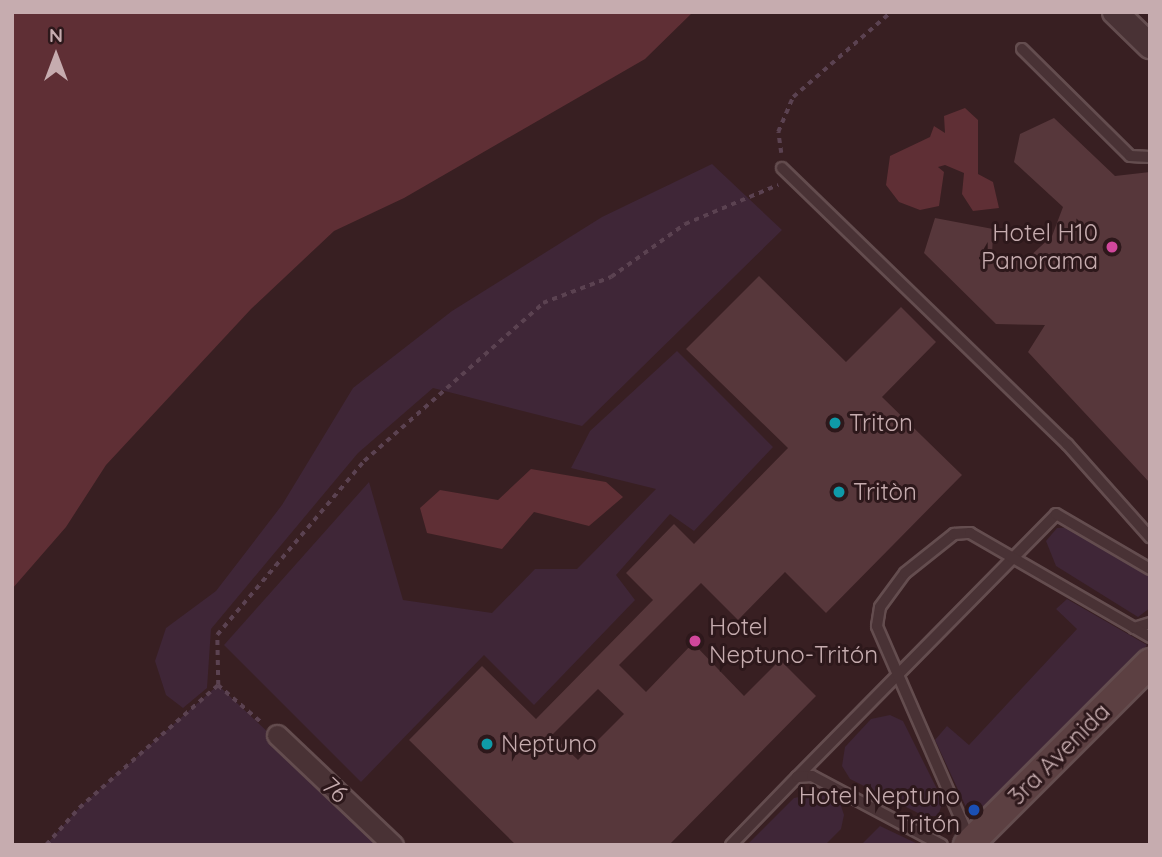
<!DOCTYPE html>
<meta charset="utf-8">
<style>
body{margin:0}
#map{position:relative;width:1162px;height:857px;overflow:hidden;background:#381f22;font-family:Quicksand,sans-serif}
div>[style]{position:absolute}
.green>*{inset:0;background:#3f2637}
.water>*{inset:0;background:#5f2f35}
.building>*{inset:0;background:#57373b}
.path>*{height:3.5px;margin-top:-1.75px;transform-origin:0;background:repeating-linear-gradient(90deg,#5b4251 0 5px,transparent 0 10px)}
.roads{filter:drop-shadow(2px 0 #644d4f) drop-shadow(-2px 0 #644d4f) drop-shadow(0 2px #644d4f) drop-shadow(0 -2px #644d4f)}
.service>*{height:10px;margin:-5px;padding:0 5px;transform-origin:5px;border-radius:5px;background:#493235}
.minor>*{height:19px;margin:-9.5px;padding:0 9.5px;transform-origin:9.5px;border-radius:9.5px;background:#493235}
.tertiary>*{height:24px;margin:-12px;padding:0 12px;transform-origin:12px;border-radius:12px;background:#493235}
.secondary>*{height:28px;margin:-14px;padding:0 14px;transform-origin:14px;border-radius:14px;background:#5c4042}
.dots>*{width:19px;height:19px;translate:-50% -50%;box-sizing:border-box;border:4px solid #2d181b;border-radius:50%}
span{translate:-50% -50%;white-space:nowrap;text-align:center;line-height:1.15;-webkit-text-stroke:6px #2d181b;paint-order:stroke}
.poi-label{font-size:24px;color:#c6acaf}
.right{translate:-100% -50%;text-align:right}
.left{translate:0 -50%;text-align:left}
.street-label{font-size:24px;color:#c6acaf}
.frame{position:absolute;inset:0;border:14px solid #c6acaf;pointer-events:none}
.north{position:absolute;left:21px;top:21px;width:70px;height:70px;-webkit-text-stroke:5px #2d181b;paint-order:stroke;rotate:0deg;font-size:19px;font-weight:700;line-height:28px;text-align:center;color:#c6acaf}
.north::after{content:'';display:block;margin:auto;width:24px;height:32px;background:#c6acaf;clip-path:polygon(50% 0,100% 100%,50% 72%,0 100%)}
</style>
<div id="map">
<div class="green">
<div style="clip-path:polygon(712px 164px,782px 230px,582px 426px,433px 388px,358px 453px,211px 629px,207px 688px,183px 708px,166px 695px,155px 661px,166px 628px,216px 591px,282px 505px,353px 388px,452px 311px,602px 217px)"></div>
<div style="clip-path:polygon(677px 351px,773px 447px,694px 531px,670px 514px,616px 575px,635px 600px,534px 705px,484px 655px,361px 782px,224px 645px,369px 482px,403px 600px,492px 613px,535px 569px,577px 569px,656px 489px,571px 468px,590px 431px)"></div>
<div style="clip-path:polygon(1075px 527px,1150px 575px,1150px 608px,1138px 617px,1056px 566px,1046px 541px,1057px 528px)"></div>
<div style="clip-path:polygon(1067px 599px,1147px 645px,973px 822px,935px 740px,947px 726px,969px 745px,1077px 629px,1056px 609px)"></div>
<div style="clip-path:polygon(218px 685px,387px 845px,46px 845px,79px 808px)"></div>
<div style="clip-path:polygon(890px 715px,903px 721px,943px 801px,938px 816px,924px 816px,850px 779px,842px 766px,845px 747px,871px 719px)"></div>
<div style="clip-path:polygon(824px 792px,839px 800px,844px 815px,841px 829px,825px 845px,747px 845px,794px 798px)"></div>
<div style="clip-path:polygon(880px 826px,920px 845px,861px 845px)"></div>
</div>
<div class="water">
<div style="clip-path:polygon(12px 12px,693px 12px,645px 59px,404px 198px,334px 231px,251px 309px,106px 465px,66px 527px,12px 589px)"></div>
<div style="clip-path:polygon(965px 108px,978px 120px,978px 174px,993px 182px,999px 208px,973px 211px,962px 194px,964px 173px,945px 165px,938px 167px,944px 172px,939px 206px,920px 210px,899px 202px,886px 185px,890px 156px,930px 137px,934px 126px,945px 133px,944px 116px)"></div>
<div style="clip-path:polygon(531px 469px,606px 482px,623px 497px,589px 526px,534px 512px,502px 549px,427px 533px,420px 508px,440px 490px,498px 500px)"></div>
</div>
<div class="building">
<div style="clip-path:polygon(1054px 118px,1115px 176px,1150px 172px,1150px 483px,1028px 352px,1045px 325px,996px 324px,924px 253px,935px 218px,993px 229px,992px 258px,1028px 258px,1052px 236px,1063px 207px,1014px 162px,1020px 134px)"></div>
<div style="clip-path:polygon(evenodd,759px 276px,846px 362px,901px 307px,936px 342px,882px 397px,962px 475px,826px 613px,785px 572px,738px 620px,701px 583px,619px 665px,646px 692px,693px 643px,744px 696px,780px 660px,816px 696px,669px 845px,516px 845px,409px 740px,482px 666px,536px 719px,653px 600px,626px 573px,674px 524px,694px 544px,788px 448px,686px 349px,759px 276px,598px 689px,624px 714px,578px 760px,552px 735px,598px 689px)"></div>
</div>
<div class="path">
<div style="left:781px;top:153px;width:21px;rotate:-98deg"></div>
<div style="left:778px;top:132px;width:38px;rotate:-67deg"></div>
<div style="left:793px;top:97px;width:130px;rotate:-40.9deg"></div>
<div style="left:218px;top:685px;width:50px;rotate:-91.1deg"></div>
<div style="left:217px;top:635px;width:228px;rotate:-49.8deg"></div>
<div style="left:364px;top:461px;width:239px;rotate:-41.4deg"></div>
<div style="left:543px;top:303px;width:73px;rotate:-20.9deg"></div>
<div style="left:611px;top:277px;width:91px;rotate:-35.6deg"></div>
<div style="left:685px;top:224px;width:101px;rotate:-22.8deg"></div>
<div style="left:46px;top:845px;width:50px;rotate:-48.3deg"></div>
<div style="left:79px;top:808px;width:186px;rotate:-41.5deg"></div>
<div style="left:218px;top:685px;width:58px;rotate:40.8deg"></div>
</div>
<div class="roads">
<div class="service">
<div style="left:1022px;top:49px;width:152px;rotate:44.7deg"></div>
<div style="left:1130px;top:156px;width:20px;rotate:3deg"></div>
<div style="left:782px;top:168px;width:397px;rotate:44.1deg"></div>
<div style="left:1067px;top:444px;width:125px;rotate:48.3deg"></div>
<div style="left:1134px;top:628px;width:17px;rotate:-17deg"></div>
<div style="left:797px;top:777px;width:369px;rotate:-45.4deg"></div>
<div style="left:1056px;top:514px;width:109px;rotate:30.3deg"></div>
<div style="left:969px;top:838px;width:231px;rotate:-113.5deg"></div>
<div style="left:877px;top:626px;width:19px;rotate:-81deg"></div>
<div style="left:880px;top:607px;width:42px;rotate:-53.7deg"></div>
<div style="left:905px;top:573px;width:63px;rotate:-38.5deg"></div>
<div style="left:954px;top:534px;width:16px;rotate:-4deg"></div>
<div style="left:970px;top:533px;width:208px;rotate:30deg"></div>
<div style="left:731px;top:845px;width:95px;rotate:-45.9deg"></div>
<div style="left:797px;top:777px;width:15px;rotate:-4deg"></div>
<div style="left:812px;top:776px;width:147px;rotate:28deg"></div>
</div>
<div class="minor">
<div style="left:277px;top:735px;width:160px;rotate:43.5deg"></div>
</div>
<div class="tertiary">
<div style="left:1115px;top:12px;width:49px;rotate:44.2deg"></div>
</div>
<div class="secondary">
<div style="left:968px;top:845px;width:257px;rotate:-45deg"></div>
</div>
</div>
<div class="dots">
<div style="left:1112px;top:247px;background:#d1479c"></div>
<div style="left:835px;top:423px;background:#0f9aa8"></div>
<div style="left:839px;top:492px;background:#0f9aa8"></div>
<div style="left:695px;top:641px;background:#d1479c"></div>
<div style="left:487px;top:744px;background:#0f9aa8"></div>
<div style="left:974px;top:810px;background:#1a4fb4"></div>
</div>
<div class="poi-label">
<span class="right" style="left:1098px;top:247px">Hotel H10<br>Panorama</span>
<span class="left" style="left:849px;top:423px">Triton</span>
<span class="left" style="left:853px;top:492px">Tritòn</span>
<span class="left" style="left:709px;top:641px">Hotel<br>Neptuno-Tritón</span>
<span class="left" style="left:501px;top:744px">Neptuno</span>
<span class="right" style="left:960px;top:810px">Hotel Neptuno<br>Tritón</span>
</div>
<div class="street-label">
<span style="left:1059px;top:754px;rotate:-45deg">3ra Avenida</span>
<span style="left:335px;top:790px;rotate:43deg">76</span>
</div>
<div class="frame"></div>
<div class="north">N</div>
</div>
